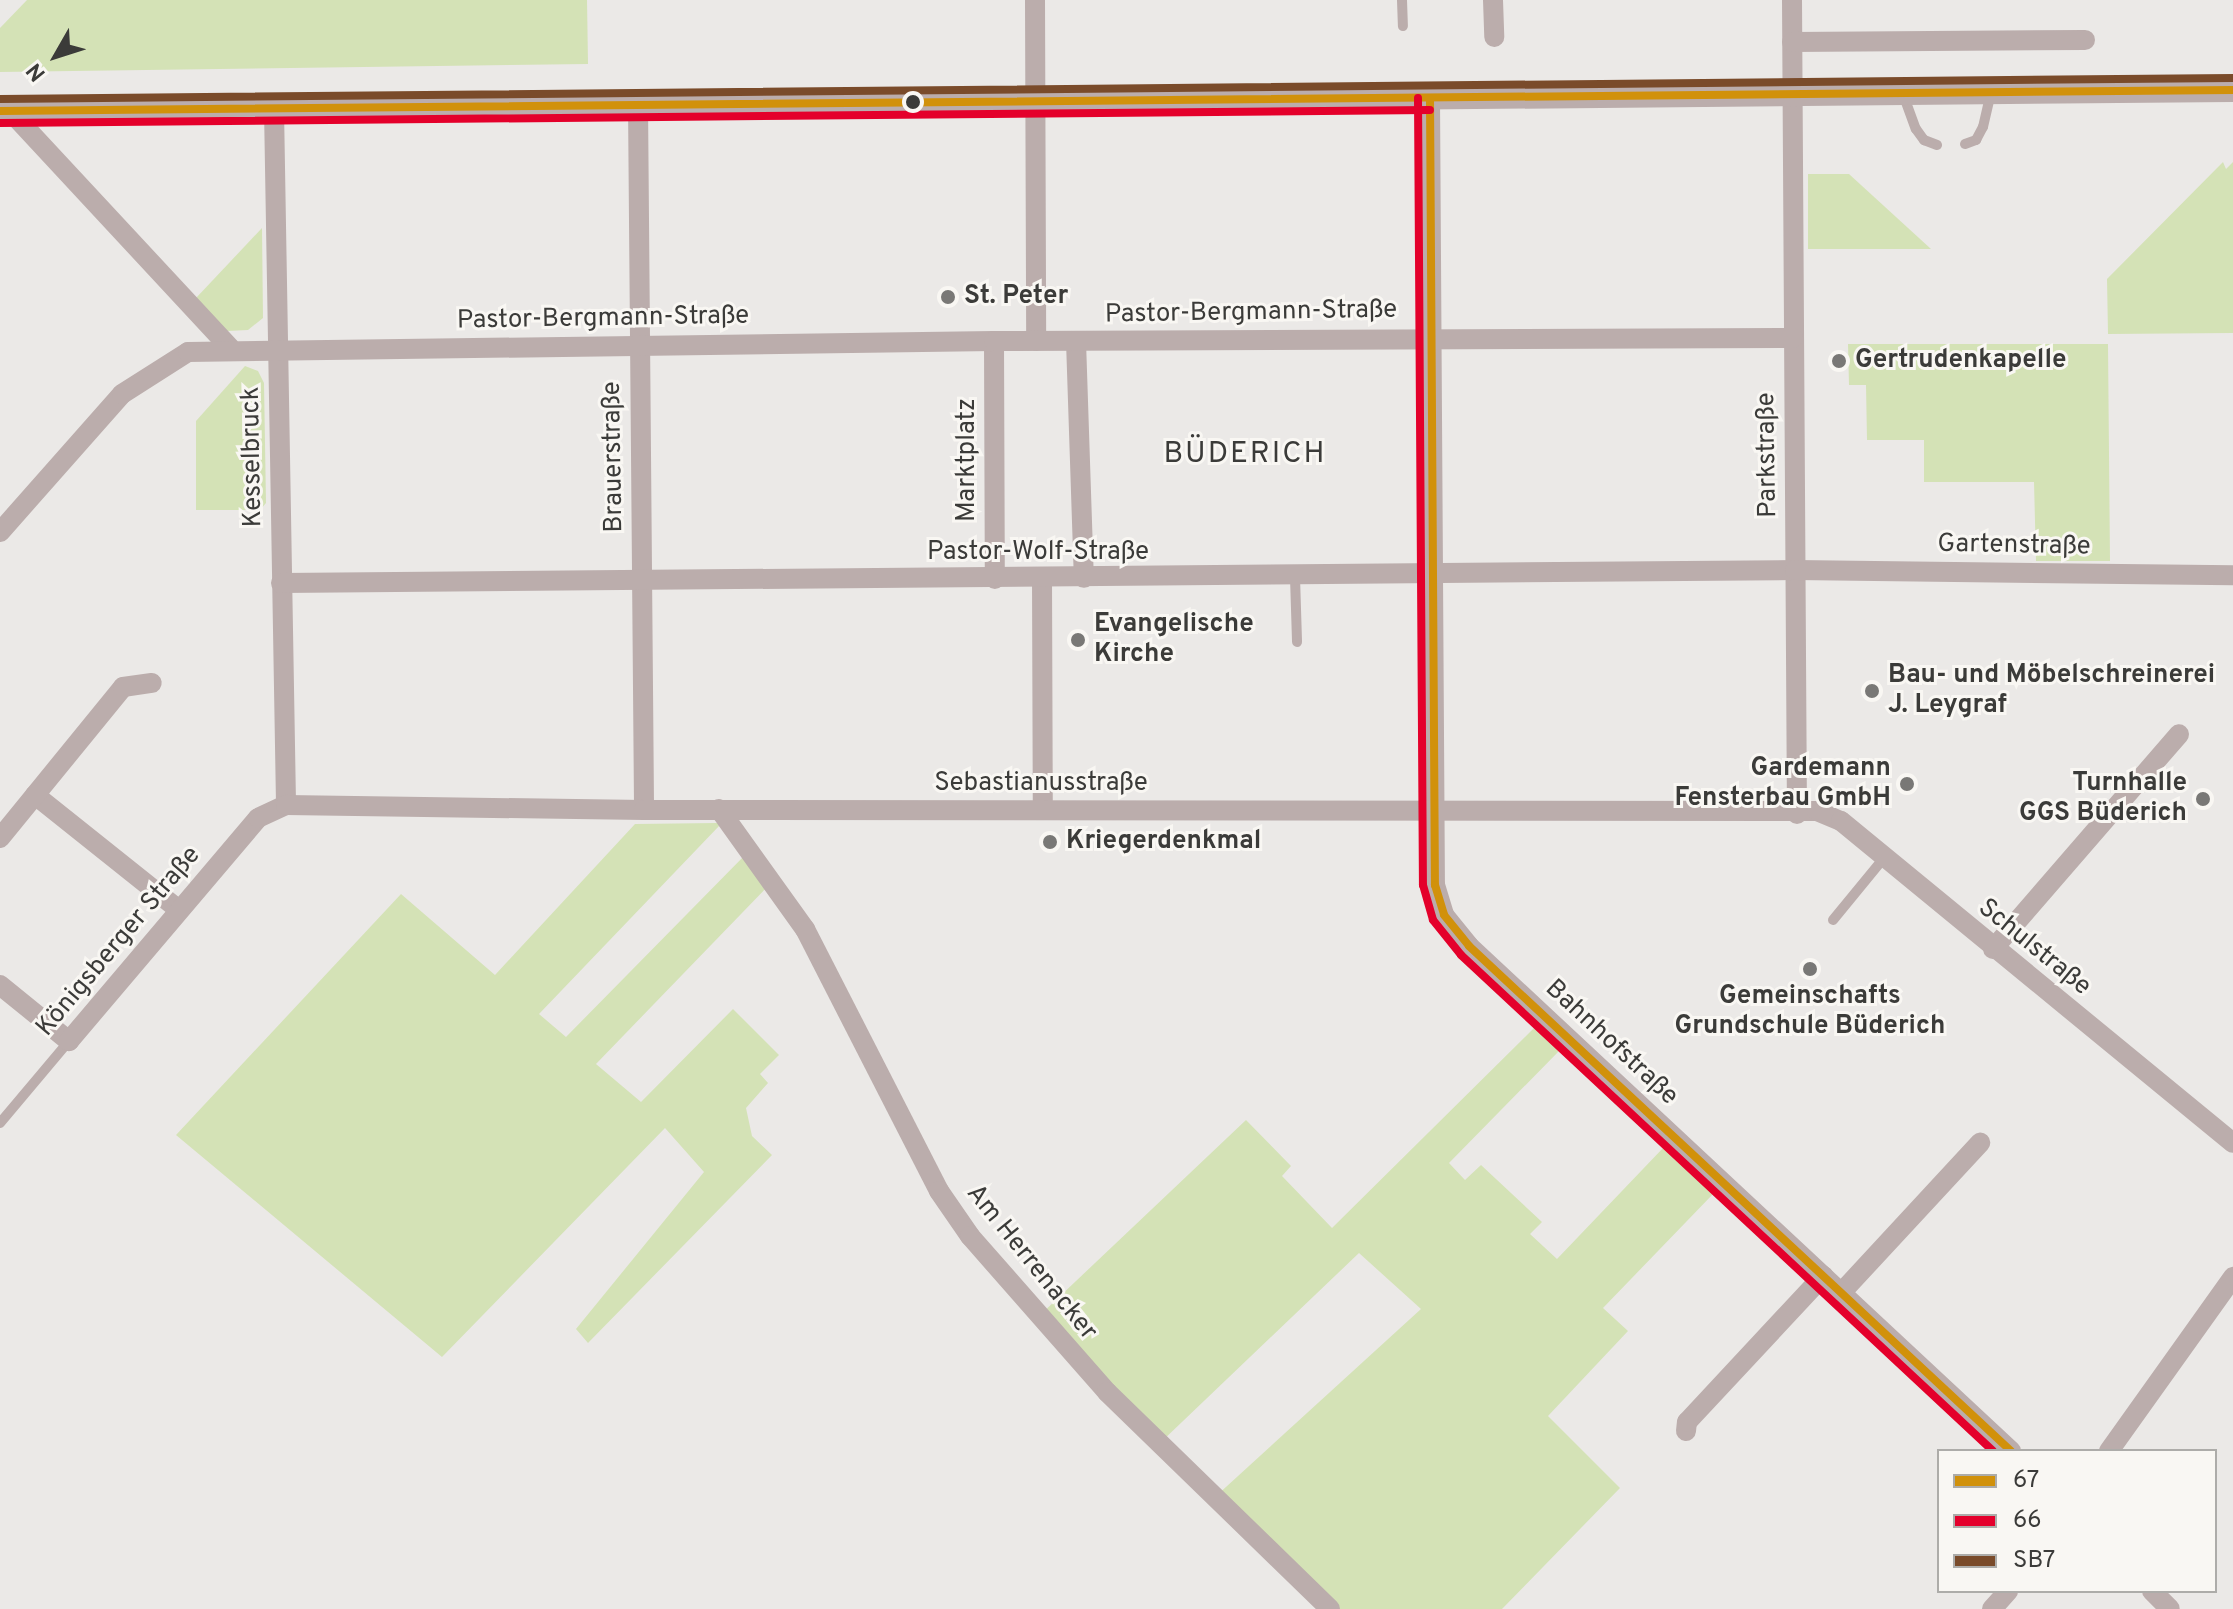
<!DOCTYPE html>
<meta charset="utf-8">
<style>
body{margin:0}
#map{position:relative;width:2233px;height:1609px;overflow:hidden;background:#ebe9e7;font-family:Overpass,sans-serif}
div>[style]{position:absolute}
.green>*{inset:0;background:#d4e2b6}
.service>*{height:10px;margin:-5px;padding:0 5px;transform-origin:5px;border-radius:5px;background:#bbadac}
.minor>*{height:20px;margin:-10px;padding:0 10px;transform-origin:10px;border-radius:10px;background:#bbadac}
.tertiary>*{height:24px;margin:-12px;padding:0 12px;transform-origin:12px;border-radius:12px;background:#bbadac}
.bus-1>*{height:8px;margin:-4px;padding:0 4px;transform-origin:4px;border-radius:4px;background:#d1910b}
.bus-2>*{height:8px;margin:-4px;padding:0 4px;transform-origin:4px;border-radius:4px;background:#e4002b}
.bus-3>*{height:8px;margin:-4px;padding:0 4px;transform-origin:4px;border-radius:4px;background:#7a4b2a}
.dots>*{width:22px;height:22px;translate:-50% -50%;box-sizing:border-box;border:4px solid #f9f7f3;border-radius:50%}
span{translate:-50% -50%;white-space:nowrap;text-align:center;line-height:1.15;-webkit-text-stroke:6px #f9f7f3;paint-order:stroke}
.poi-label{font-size:26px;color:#3b3b39;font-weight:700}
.left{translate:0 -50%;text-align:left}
.right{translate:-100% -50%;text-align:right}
.street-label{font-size:26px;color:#3b3b39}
.quarter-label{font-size:30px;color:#3b3b39;letter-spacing:2px}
.legend{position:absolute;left:1937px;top:1449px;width:280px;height:144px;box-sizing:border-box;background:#f9f7f3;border:2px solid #adaca9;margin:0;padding:10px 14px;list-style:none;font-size:24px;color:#3b3b39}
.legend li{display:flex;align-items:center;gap:16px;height:40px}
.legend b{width:40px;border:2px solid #adaca9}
.north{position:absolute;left:16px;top:16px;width:80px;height:80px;-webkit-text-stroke:6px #f9f7f3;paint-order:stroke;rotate:231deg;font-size:22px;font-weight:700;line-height:32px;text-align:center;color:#3b3b39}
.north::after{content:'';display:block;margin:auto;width:28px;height:36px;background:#3b3b39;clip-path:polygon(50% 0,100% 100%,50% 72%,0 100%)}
</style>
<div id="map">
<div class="green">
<div style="clip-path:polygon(27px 0,587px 0,588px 64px,0 72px,0 28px)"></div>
<div style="clip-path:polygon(2223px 162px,2226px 169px,2233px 162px,2233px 333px,2108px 334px,2107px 279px)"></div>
<div style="clip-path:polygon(1808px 174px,1849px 174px,1931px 249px,1808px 249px)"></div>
<div style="clip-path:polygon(262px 228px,263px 318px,248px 330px,227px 331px,217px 327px,196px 298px)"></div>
<div style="clip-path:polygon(1848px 344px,2108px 344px,2110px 561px,2036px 561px,2034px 482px,1924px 482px,1924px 440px,1867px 440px,1866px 385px,1849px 385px)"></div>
<div style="clip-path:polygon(245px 366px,258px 371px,264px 383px,266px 503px,260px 510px,196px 510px,196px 421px)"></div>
<div style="clip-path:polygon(717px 823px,720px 825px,539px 1014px,566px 1037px,747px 853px,768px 886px,596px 1064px,641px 1102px,733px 1009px,779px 1055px,760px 1074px,768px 1083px,746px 1108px,752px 1136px,772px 1155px,588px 1343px,576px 1329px,704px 1172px,665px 1128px,442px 1357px,176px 1135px,401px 894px,495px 975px,635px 824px)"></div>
<div style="clip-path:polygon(1535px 1027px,1560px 1050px,1449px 1163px,1465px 1180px,1481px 1165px,1542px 1222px,1530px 1234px,1557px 1259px,1664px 1147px,1714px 1193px,1603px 1308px,1628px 1331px,1548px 1416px,1620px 1488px,1502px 1609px,1330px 1609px,1215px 1497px,1421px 1309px,1359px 1253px,1160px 1443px,1038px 1317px,1246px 1120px,1291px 1166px,1282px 1176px,1332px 1228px)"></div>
</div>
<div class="service">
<div style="left:1402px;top:0;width:26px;rotate:88deg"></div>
<div style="left:1903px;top:94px;width:37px;rotate:70deg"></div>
<div style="left:1916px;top:129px;width:14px;rotate:54deg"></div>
<div style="left:1924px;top:140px;width:14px;rotate:21deg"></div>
<div style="left:1965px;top:144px;width:12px;rotate:-20deg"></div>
<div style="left:1976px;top:140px;width:15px;rotate:-62deg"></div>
<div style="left:1983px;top:127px;width:35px;rotate:-77deg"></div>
<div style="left:1295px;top:577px;width:65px;rotate:88.2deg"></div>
<div style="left:1833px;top:920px;width:80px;rotate:-50.6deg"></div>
<div style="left:0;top:1123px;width:107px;rotate:-49.9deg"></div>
</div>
<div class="minor">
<div style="left:1035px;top:0;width:341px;rotate:89.8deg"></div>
<div style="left:1493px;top:0;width:37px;rotate:88deg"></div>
<div style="left:1792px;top:0;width:814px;rotate:89.65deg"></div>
<div style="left:1792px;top:42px;width:293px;rotate:-0.4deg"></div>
<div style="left:1430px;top:98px;width:787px;rotate:89.64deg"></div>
<div style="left:1435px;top:885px;width:31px;rotate:73deg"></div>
<div style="left:1444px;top:915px;width:40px;rotate:51deg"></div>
<div style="left:1469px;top:946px;width:741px;rotate:42.98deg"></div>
<div style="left:638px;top:103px;width:707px;rotate:89.51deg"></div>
<div style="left:274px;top:109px;width:696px;rotate:89.01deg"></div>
<div style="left:10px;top:111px;width:323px;rotate:47.1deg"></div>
<div style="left:994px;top:341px;width:238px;rotate:89.8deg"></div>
<div style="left:1076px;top:341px;width:237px;rotate:88.1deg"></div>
<div style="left:0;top:532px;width:184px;rotate:-48.5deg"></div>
<div style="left:122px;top:394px;width:78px;rotate:-32.5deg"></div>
<div style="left:188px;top:352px;width:806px;rotate:-0.78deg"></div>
<div style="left:994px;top:341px;width:799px;rotate:-0.22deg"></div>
<div style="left:1042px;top:578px;width:232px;rotate:89.8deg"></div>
<div style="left:281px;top:583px;width:1514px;rotate:-0.49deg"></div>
<div style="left:1795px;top:570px;width:438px;rotate:0.7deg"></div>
<div style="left:35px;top:795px;width:184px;rotate:38.6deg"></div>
<div style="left:719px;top:809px;width:148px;rotate:54.4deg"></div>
<div style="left:805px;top:929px;width:294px;rotate:62.9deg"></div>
<div style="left:939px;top:1191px;width:55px;rotate:55.4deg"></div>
<div style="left:970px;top:1236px;width:208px;rotate:48.7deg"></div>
<div style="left:1107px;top:1392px;width:311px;rotate:44.2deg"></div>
<div style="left:0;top:838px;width:195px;rotate:-50.8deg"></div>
<div style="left:123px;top:687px;width:29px;rotate:-8deg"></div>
<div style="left:1993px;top:949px;width:284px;rotate:-49.1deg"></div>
<div style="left:0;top:985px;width:89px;rotate:39.1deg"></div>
<div style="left:69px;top:1041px;width:292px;rotate:-49.7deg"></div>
<div style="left:258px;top:818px;width:31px;rotate:-25deg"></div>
<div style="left:286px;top:805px;width:358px;rotate:0.8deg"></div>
<div style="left:644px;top:810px;width:1173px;rotate:0.05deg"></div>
<div style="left:1817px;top:811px;width:26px;rotate:23deg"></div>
<div style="left:1841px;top:821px;width:507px;rotate:39.4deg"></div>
<div style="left:1841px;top:1293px;width:205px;rotate:-47.2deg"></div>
<div style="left:1686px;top:1431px;width:9px;rotate:-84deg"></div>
<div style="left:1687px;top:1422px;width:200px;rotate:-47deg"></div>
<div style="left:2109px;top:1451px;width:214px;rotate:-54.5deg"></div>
<div style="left:2152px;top:1591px;width:25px;rotate:45deg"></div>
<div style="left:1992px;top:1609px;width:24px;rotate:-48deg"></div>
</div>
<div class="tertiary">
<div style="left:0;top:111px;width:2233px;rotate:-0.54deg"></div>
</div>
<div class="bus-1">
<div style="left:1430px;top:98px;width:787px;rotate:89.64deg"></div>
<div style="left:1435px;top:885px;width:31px;rotate:73deg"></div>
<div style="left:1444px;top:915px;width:40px;rotate:51deg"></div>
<div style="left:1469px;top:946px;width:741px;rotate:42.98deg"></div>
<div style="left:0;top:111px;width:2233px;rotate:-0.54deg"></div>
</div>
<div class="bus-2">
<div style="left:1418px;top:98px;width:787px;rotate:89.64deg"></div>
<div style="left:1423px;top:885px;width:36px;rotate:74deg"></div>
<div style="left:1433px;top:920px;width:45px;rotate:51.3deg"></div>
<div style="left:1461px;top:955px;width:727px;rotate:42.99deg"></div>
<div style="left:0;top:123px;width:1430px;rotate:-0.52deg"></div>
</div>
<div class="bus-3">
<div style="left:0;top:99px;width:2233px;rotate:-0.54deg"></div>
</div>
<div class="dots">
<div style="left:913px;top:102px;background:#3b3b39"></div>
<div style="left:948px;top:297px;background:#797876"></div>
<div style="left:1839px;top:361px;background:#797876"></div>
<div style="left:1078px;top:640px;background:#797876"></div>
<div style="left:1872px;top:691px;background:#797876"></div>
<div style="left:1907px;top:784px;background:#797876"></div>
<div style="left:2203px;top:799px;background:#797876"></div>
<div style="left:1050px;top:842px;background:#797876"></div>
<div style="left:1810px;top:969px;background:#797876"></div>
</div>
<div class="poi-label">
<span class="left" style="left:964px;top:297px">St. Peter</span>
<span class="left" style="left:1855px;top:361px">Gertrudenkapelle</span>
<span class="left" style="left:1094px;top:640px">Evangelische<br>Kirche</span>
<span class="left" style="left:1888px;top:691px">Bau- und Möbelschreinerei<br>J. Leygraf</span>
<span class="right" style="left:1891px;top:784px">Gardemann<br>Fensterbau GmbH</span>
<span class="right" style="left:2187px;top:799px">Turnhalle<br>GGS Büderich</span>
<span class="left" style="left:1066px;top:842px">Kriegerdenkmal</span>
<span style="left:1810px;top:1012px">Gemeinschafts<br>Grundschule Büderich</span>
</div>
<div class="street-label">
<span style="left:1251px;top:313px;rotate:-1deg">Pastor-Bergmann-Straße</span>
<span style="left:603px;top:319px;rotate:-1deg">Pastor-Bergmann-Straße</span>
<span style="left:1768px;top:455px;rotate:-91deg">Parkstraße</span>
<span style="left:253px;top:457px;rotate:-91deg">Kesselbruck</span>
<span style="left:614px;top:457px;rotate:-91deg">Brauerstraße</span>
<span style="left:968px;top:460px;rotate:-90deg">Marktplatz</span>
<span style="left:2014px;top:546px;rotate:1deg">Gartenstraße</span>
<span style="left:1038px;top:553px">Pastor-Wolf-Straße</span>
<span style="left:1041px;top:784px">Sebastianusstraße</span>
<span style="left:119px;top:942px;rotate:-50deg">Königsberger Straße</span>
<span style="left:2034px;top:948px;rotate:39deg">Schulstraße</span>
<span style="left:1611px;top:1043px;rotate:43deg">Bahnhofstraße</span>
<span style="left:1031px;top:1263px;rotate:51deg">Am Herrenacker</span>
</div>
<div class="quarter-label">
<span style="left:1245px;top:455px">BÜDERICH</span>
</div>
<ul class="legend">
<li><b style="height:10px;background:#d1910b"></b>67</li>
<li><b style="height:10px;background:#e4002b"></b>66</li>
<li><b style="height:10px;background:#7a4b2a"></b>SB7</li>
</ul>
<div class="north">N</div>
</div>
